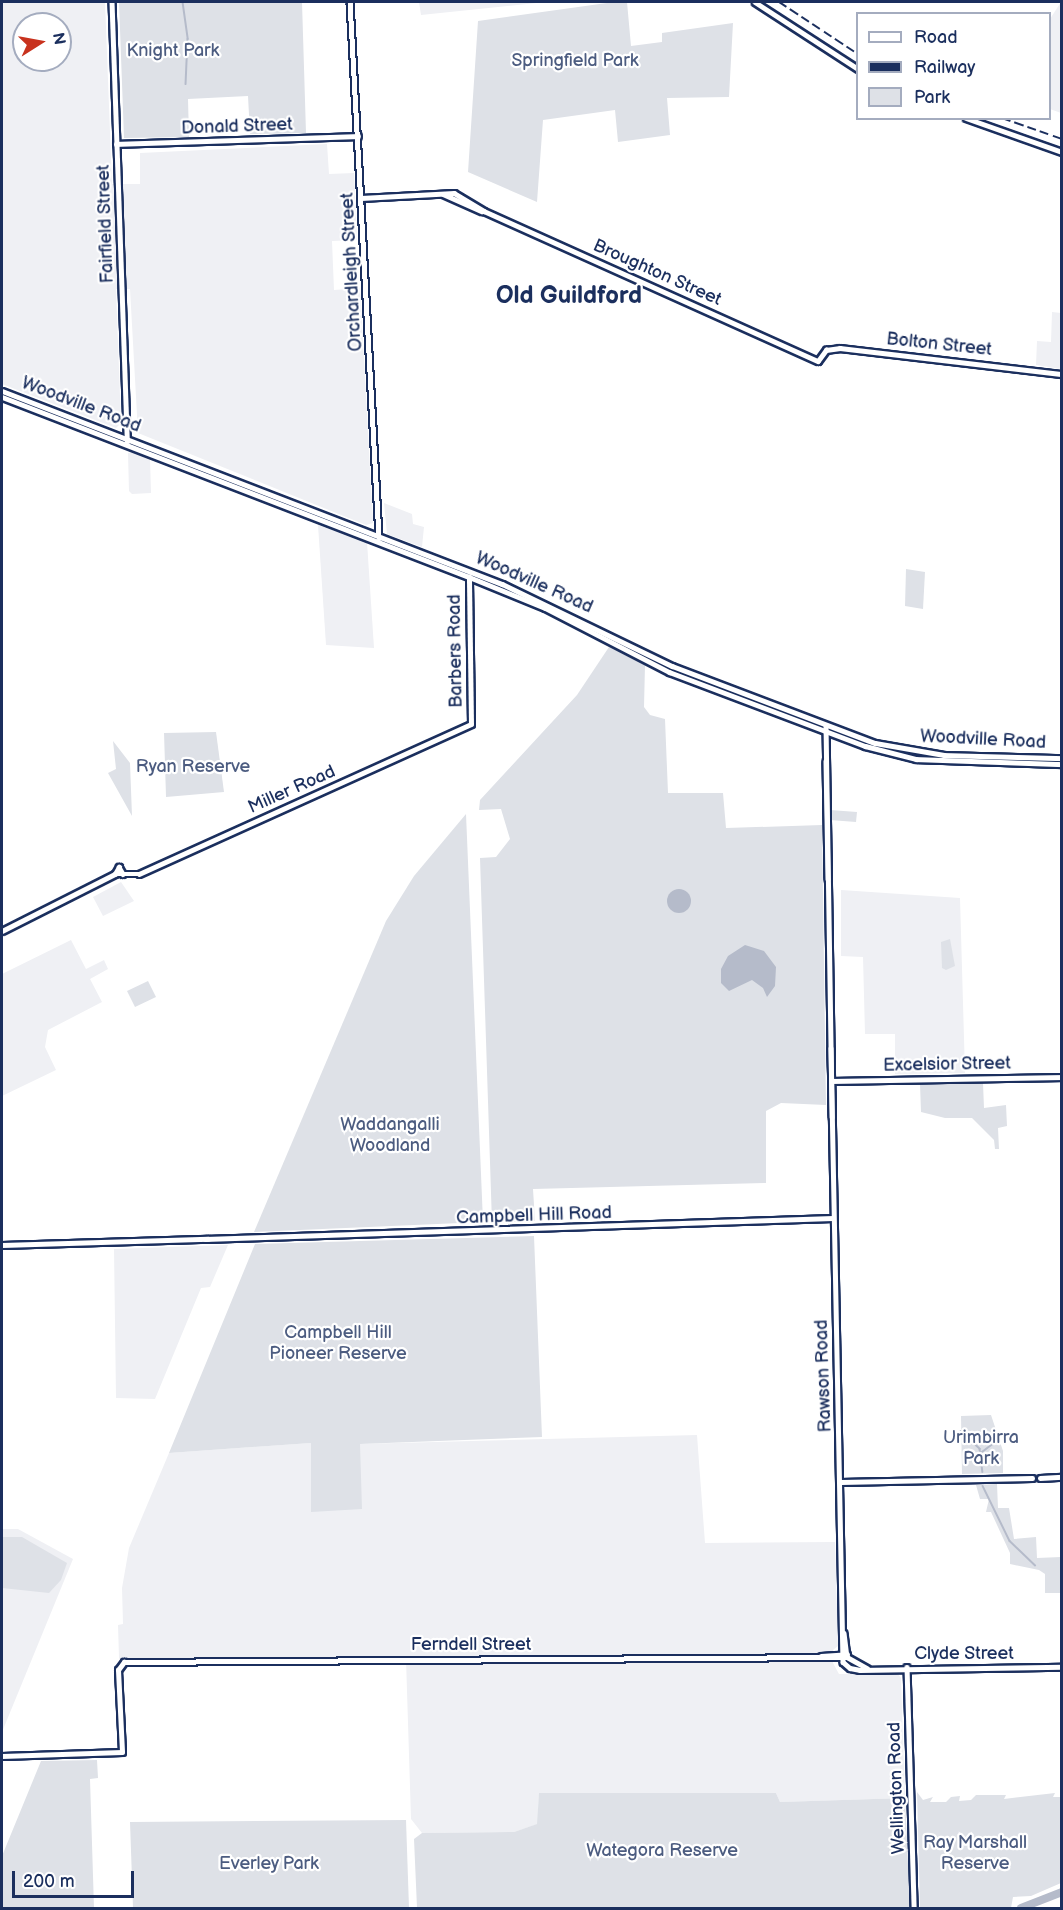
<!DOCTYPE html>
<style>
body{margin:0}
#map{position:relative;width:1063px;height:1910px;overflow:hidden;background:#fff;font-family:"Balsamiq Sans",sans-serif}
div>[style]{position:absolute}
.built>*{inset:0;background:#eff0f4}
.green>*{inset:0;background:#dee1e7}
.water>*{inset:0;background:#b5bbca}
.round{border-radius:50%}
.stream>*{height:1.5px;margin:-0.75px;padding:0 0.75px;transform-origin:0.75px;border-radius:0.75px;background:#b5bbca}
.river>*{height:8px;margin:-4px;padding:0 4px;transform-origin:4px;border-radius:4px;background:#b5bbca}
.roads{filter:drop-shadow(2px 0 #1b2f5e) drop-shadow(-2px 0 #1b2f5e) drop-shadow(0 2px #1b2f5e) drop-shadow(0 -2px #1b2f5e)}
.secondary>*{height:4.5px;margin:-2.25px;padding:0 2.25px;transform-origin:2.25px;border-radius:2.25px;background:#fff}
.primary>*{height:5px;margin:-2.5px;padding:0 2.5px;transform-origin:2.5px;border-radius:2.5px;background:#fff}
.rail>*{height:1.5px;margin-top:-0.75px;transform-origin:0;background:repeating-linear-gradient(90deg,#1b2f5e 0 9px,transparent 0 13.5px)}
span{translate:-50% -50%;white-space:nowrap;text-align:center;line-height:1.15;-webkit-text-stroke:4.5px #fff;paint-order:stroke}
.park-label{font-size:18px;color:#4c5c80}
.street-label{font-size:18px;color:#1b2f5e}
.district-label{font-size:24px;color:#1b2f5e;font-weight:700}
.frame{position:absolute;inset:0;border:3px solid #1b2f5e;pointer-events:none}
.legend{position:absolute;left:856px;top:12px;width:195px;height:108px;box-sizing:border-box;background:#fff;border:2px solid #a4acbf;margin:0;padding:8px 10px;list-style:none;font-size:18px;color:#1b2f5e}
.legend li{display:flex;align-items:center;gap:12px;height:30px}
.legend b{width:30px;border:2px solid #a4acbf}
.north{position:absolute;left:12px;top:12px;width:60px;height:60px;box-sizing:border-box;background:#fff;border:2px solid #a4acbf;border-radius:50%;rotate:79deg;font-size:16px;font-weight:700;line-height:24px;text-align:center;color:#1b2f5e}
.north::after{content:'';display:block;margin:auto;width:21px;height:27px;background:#c8321e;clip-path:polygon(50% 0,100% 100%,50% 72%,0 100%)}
.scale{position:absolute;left:12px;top:1871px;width:122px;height:27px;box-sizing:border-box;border:3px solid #1b2f5e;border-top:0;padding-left:8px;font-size:18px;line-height:21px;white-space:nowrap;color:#1b2f5e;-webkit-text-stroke:4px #fff;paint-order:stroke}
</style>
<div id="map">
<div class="built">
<div style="clip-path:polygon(evenodd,2px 2px,105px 2px,112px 184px,140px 184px,140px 153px,327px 144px,329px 174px,354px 173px,357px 240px,332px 241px,334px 290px,360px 288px,373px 523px,366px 525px,138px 433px,130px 289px,116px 289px,121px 423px,116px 428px,2px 384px,2px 2px,24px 24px,60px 24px,60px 60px,24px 60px,24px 24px)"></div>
<div style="clip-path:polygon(419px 2px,546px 2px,421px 15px)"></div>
<div style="clip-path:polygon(1061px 2px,1062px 2px,1061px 113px,1050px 109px,1050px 19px)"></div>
<div style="clip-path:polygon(1052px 312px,1061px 313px,1061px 369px,1036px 365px,1037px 341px,1051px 342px)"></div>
<div style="clip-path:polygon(133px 452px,150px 459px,151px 493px,132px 494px,129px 491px,128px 453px)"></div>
<div style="clip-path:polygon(384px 503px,412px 514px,413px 524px,424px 527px,422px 547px,387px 534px)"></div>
<div style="clip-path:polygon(318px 525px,367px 542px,374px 648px,326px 645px)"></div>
<div style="clip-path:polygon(121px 882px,134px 901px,103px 916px,93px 897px)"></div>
<div style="clip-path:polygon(841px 890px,960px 898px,965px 1073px,895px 1074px,895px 1034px,865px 1034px,863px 957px,841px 956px)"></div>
<div style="clip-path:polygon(71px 940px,86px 969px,104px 960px,108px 969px,90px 979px,102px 1002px,48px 1030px,45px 1047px,56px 1070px,2px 1096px,2px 974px)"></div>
<div style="clip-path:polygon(228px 1245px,210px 1287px,201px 1288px,155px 1399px,116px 1398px,114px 1249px)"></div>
<div style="clip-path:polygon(697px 1435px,705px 1543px,835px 1542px,838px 1646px,833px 1650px,833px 1663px,839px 1674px,897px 1673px,901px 1678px,905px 1798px,780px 1802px,776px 1793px,539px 1794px,538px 1824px,514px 1832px,422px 1833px,411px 1819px,406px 1659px,122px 1663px,119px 1658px,118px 1625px,123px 1624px,122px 1588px,129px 1548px,169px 1453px,311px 1443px,311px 1512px,359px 1444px)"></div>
<div style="clip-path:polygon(2px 1529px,18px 1529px,73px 1559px,2px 1732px)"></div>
</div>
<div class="green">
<div style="clip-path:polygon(119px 2px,302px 2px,306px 133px,250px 134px,248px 96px,188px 99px,189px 137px,124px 138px)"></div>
<div style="clip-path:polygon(614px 2px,627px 2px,631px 46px,662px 42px,662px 33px,733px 23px,729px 97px,667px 98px,670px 135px,618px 142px,615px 110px,543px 120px,537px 202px,468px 172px,478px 21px)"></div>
<div style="clip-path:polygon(906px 569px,925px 572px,923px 609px,905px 606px)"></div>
<div style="clip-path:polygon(609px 647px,645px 665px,644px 707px,650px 715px,665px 719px,668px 793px,723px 793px,726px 828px,822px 825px,826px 1105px,781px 1103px,766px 1111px,766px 1183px,533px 1189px,535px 1221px,492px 1223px,480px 858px,496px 857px,510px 839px,501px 809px,479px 810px,480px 800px,577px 695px)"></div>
<div style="clip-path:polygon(216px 732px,224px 792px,166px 797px,164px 733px)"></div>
<div style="clip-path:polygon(113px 741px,130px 763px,132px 816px,108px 773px,116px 769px)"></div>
<div style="clip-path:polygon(830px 810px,857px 812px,856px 822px,830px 820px)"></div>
<div style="clip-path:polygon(466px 814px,483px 1222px,254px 1232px,386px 921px,414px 876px)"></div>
<div style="clip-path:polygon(950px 939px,955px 966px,946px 970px,942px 968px,941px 942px)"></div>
<div style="clip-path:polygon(148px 981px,156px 997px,135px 1007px,127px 991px)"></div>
<div style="clip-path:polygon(983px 1083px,984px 1108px,1006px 1105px,1007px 1126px,998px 1128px,999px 1149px,995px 1149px,994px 1140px,972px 1118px,945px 1118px,921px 1112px,920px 1084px)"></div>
<div style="clip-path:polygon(534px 1236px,542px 1437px,360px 1444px,362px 1509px,311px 1512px,311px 1443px,169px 1453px,255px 1244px)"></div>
<div style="clip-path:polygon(991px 1415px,1003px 1451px,1003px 1473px,962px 1474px,961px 1416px)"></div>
<div style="clip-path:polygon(997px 1484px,998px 1508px,1009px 1508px,1014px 1539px,1036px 1537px,1037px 1558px,1061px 1557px,1061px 1593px,1045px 1593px,1045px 1574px,1039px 1570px,1010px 1564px,1010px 1553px,991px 1512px,986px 1512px,989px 1499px,980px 1499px,976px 1485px)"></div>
<div style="clip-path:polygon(2px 1537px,22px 1537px,67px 1563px,61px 1580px,49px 1593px,2px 1588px)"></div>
<div style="clip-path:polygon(97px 1760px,98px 1778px,90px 1779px,94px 1908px,2px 1908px,2px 1856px,41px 1761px)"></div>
<div style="clip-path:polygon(917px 1792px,923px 1800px,933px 1797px,930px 1802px,946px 1802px,951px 1797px,960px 1796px,959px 1801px,971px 1800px,976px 1795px,1006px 1795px,1004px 1799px,1055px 1793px,1053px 1797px,1061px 1797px,1061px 1883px,1031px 1896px,1013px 1897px,1011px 1908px,920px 1908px)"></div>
<div style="clip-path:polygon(539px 1793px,776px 1793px,780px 1802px,905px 1798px,910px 1908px,417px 1908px,414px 1839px,422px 1833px,514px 1832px,537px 1824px)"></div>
<div style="clip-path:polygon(406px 1820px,409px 1908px,133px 1908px,130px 1822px)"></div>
</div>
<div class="water">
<div class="round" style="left:667px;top:889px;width:24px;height:24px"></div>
<div style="clip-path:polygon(745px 945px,764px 951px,776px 967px,775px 986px,767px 997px,763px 988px,752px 980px,729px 991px,721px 983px,721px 969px,728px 956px)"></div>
</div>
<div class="stream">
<div style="left:183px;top:2px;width:37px;rotate:82deg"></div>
<div style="left:188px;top:39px;width:45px;rotate:92.5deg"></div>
<div style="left:961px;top:1431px;width:26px;rotate:43deg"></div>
<div style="left:980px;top:1449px;width:23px;rotate:83deg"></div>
<div style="left:982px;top:1452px;width:20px;rotate:-37deg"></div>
<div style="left:983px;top:1486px;width:61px;rotate:63.9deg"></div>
<div style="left:1010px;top:1541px;width:35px;rotate:44deg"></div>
</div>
<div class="river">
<div style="left:1021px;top:1908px;width:44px;rotate:-21.3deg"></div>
</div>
<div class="roads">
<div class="secondary">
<div style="left:112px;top:2px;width:440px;rotate:88deg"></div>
<div style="left:350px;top:2px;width:537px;rotate:86.9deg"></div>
<div style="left:755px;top:2px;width:123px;rotate:33deg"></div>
<div style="left:966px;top:118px;width:102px;rotate:19.5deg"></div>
<div style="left:116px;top:144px;width:242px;rotate:-1.9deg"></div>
<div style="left:443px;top:194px;width:42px;rotate:24.1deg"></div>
<div style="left:361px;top:198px;width:93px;rotate:-3.1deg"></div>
<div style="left:454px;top:193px;width:35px;rotate:31deg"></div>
<div style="left:484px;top:211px;width:366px;rotate:24.2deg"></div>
<div style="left:818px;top:361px;width:14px;rotate:-54deg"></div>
<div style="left:826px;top:350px;width:14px;rotate:-8deg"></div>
<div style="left:840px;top:348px;width:224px;rotate:6.7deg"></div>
<div style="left:826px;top:725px;width:392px;rotate:89.1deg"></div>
<div style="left:826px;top:761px;width:118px;rotate:89deg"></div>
<div style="left:115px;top:874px;width:24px"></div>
<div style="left:139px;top:874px;width:364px;rotate:-24.3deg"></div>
<div style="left:471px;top:724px;width:147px;rotate:-90.8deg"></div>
<div style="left:115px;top:874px;width:8px;rotate:-60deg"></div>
<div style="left:119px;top:867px;width:8px;rotate:60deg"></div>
<div style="left:2px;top:931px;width:127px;rotate:-26.8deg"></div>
<div style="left:831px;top:1048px;width:614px;rotate:88.88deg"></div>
<div style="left:843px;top:1662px;width:9px;rotate:41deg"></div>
<div style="left:850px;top:1668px;width:10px;rotate:11deg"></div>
<div style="left:860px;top:1670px;width:202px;rotate:-0.9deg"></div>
<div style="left:833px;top:1081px;width:229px;rotate:-1deg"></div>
<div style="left:205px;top:1239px;width:628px;rotate:-1.92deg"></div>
<div style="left:2px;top:1245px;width:206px;rotate:-1.7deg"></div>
<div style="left:1040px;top:1478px;width:22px;rotate:-3deg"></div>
<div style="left:841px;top:1482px;width:191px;rotate:-1.2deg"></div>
<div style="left:844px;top:1633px;width:24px;rotate:83deg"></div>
<div style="left:821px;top:1656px;width:26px;rotate:-4deg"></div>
<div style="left:847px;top:1657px;width:23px;rotate:29deg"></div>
<div style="left:907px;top:1667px;width:241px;rotate:88.3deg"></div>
<div style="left:2px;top:1756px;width:120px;rotate:-1.9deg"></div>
<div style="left:122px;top:1752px;width:82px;rotate:-92.8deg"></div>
<div style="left:118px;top:1670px;width:10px;rotate:-53deg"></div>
<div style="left:124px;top:1662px;width:723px;rotate:-0.4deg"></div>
</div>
<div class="primary">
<div style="left:2px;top:391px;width:536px;rotate:21.11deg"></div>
<div style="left:502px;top:584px;width:189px;rotate:25.8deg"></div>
<div style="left:672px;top:666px;width:217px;rotate:20.8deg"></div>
<div style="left:875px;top:743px;width:70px;rotate:9.9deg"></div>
<div style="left:944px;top:755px;width:118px;rotate:1.5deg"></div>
<div style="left:2px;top:397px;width:500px;rotate:21.08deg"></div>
<div style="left:469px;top:577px;width:82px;rotate:22.2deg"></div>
<div style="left:545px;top:608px;width:140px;rotate:27.3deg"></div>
<div style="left:669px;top:672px;width:210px;rotate:20.7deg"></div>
<div style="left:865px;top:746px;width:53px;rotate:14.3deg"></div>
<div style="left:916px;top:759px;width:146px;rotate:2deg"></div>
</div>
</div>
<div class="rail">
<div style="left:779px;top:2px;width:95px;rotate:33.4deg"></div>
<div style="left:1002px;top:118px;width:64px;rotate:19.3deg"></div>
</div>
<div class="park-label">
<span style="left:173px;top:51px">Knight Park</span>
<span style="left:575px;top:61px">Springfield Park</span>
<span style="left:193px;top:767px">Ryan Reserve</span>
<span style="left:390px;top:1136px">Waddangalli<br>Woodland</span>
<span style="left:338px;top:1344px">Campbell Hill<br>Pioneer Reserve</span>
<span style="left:981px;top:1449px">Urimbirra<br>Park</span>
<span style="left:975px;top:1854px">Ray Marshall<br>Reserve</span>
<span style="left:662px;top:1851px">Wategora Reserve</span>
<span style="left:269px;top:1864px">Everley Park</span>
</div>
<div class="street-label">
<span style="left:237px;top:127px;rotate:-2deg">Donald Street</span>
<span style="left:106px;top:224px;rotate:-92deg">Fairfield Street</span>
<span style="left:352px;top:272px;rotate:-93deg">Orchardleigh Street</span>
<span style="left:657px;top:273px;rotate:24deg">Broughton Street</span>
<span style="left:939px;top:345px;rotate:6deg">Bolton Street</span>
<span style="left:81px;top:405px;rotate:21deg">Woodville Road</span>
<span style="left:534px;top:583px;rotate:24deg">Woodville Road</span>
<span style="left:456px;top:651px;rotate:-91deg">Barbers Road</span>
<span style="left:983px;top:740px;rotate:3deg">Woodville Road</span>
<span style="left:292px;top:790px;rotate:-24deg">Miller Road</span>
<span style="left:947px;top:1065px;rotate:-1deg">Excelsior Street</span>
<span style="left:534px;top:1216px;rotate:-2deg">Campbell Hill Road</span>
<span style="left:824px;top:1376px;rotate:-92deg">Rawson Road</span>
<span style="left:471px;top:1645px">Ferndell Street</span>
<span style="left:964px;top:1654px">Clyde Street</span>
<span style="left:897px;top:1788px;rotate:-92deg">Wellington Road</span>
</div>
<div class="district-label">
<span style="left:569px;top:296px">Old Guildford</span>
</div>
<div class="frame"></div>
<ul class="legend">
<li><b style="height:8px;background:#fff"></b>Road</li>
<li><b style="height:8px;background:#1b2f5e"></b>Railway</li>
<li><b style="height:16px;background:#dee1e7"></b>Park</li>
</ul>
<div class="north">N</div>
<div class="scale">200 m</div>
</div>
